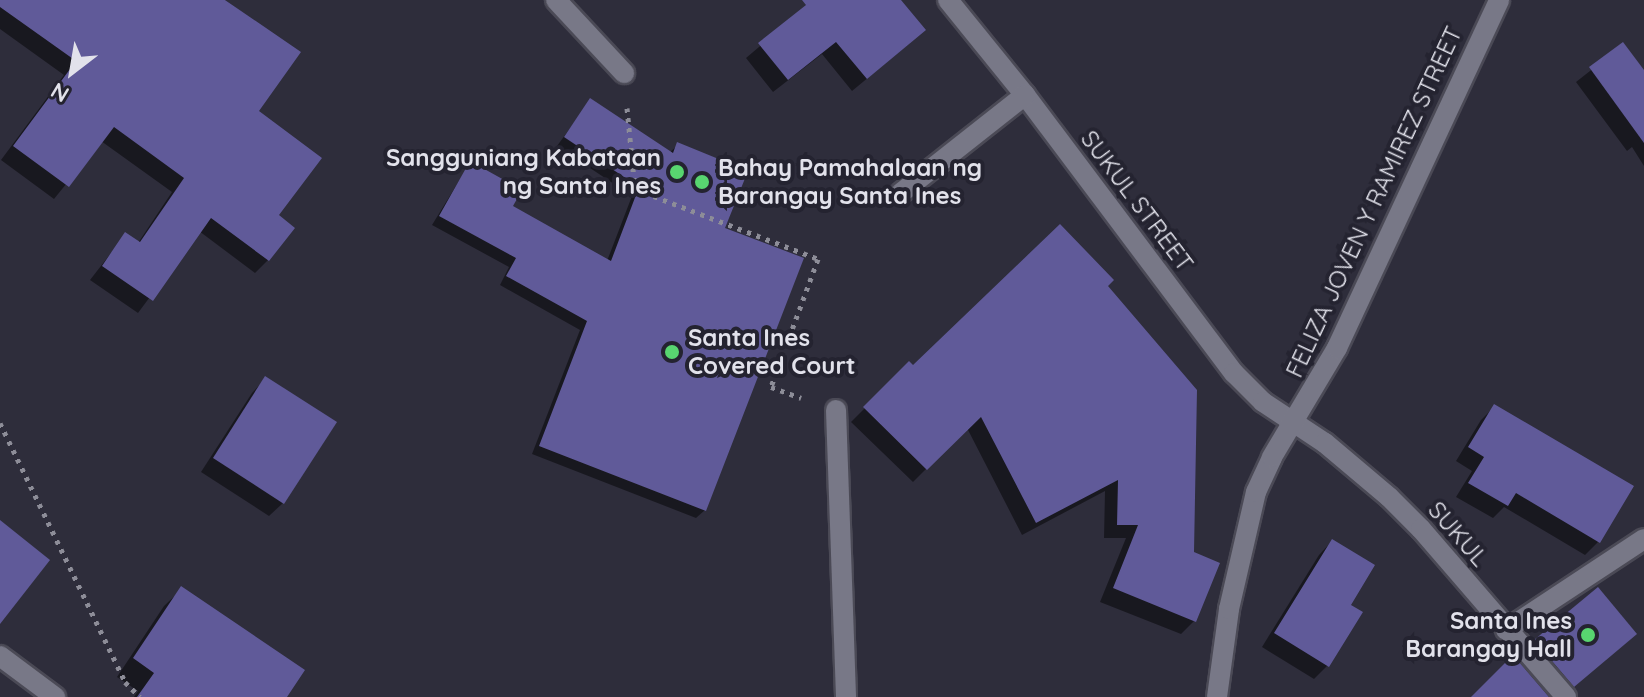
<!DOCTYPE html>
<style>
body{margin:0}
#map{position:relative;width:1644px;height:697px;overflow:hidden;background:#2e2d3b;font-family:Quicksand,sans-serif}
div>[style]{position:absolute}
.shadow>*{inset:0;background:#0007}
.building>*{inset:0;background:#605a99}
.path>*{height:5px;margin-top:-2.5px;transform-origin:0;background:repeating-linear-gradient(90deg,#8d8d98 0 4px,transparent 0 10px)}
.roads{filter:drop-shadow(2px 0 #4b4a56) drop-shadow(-2px 0 #4b4a56) drop-shadow(0 2px #4b4a56) drop-shadow(0 -2px #4b4a56)}
.minor>*{height:20px;margin:-10px;padding:0 10px;transform-origin:10px;border-radius:10px;background:#787887}
.dots>*{width:22px;height:22px;translate:-50% -50%;box-sizing:border-box;border:4px solid #242330;border-radius:50%}
span{translate:-50% -50%;white-space:nowrap;text-align:center;line-height:1.15;-webkit-text-stroke:8px #242330;paint-order:stroke}
.poi-label{font-size:24px;color:#e2e2eb;font-weight:700}
.right{translate:-100% -50%;text-align:right}
.left{translate:0 -50%;text-align:left}
.street-label{font-size:24px;color:#e2e2eb}
.north{position:absolute;left:32px;top:32px;width:80px;height:80px;-webkit-text-stroke:6px #242330;paint-order:stroke;rotate:211deg;font-size:22px;font-weight:700;line-height:32px;text-align:center;color:#e2e2eb}
.north::after{content:'';display:block;margin:auto;width:28px;height:36px;background:#e2e2eb;clip-path:polygon(50% 0,100% 100%,50% 72%,0 100%)}
</style>
<div id="map">
<div class="shadow">
<div style="clip-path:polygon(0 0,225px 0,299px 53px,257px 112px,276px 216px,268px 260px,255px 273px,199px 231px,138px 313px,90px 280px,125px 235px,138px 243px,172px 192px,101px 141px,54px 199px,1px 160px,64px 75px,0 29px)"></div>
<div style="clip-path:polygon(814px 0,899px 0,910px 43px,852px 91px,822px 54px,773px 92px,746px 58px)"></div>
<div style="clip-path:polygon(1623px 45px,1644px 73px,1644px 166px,1632px 147px,1627px 151px,1576px 82px)"></div>
<div style="clip-path:polygon(590px 101px,669px 153px,678px 145px,723px 229px,705px 510px,696px 518px,532px 454px,580px 330px,500px 285px,509px 267px,432px 225px,470px 163px,510px 207px,607px 261px,632px 196px,557px 146px)"></div>
<div style="clip-path:polygon(1105px 286px,1192px 554px,1194px 621px,1181px 634px,1100px 602px,1126px 538px,1104px 538px,1105px 491px,1022px 535px,967px 428px,913px 482px,851px 422px,909px 364px,913px 368px)"></div>
<div style="clip-path:polygon(265px 379px,283px 503px,269px 516px,201px 472px,252px 393px)"></div>
<div style="clip-path:polygon(1494px 407px,1598px 542px,1585px 555px,1504px 507px,1493px 518px,1456px 497px,1472px 471px,1456px 461px,1481px 420px)"></div>
<div style="clip-path:polygon(1332px 541px,1349px 606px,1327px 666px,1314px 679px,1262px 647px,1319px 555px)"></div>
<div style="clip-path:polygon(182px 589px,285px 697px,134px 697px,138px 691px,117px 677px,164px 606px)"></div>
<div style="clip-path:polygon(1535px 641px,1628px 641px,1566px 692px,1528px 648px)"></div>
</div>
<div class="building">
<div style="clip-path:polygon(0 0,225px 0,301px 52px,259px 111px,322px 158px,279px 215px,295px 228px,269px 261px,211px 218px,153px 301px,102px 266px,125px 232px,140px 242px,184px 178px,114px 127px,69px 187px,13px 146px,76px 61px,0 7px)"></div>
<div style="clip-path:polygon(802px 0,901px 0,926px 30px,867px 79px,836px 42px,788px 80px,758px 43px,806px 5px)"></div>
<div style="clip-path:polygon(1623px 42px,1644px 70px,1644px 143px,1589px 67px)"></div>
<div style="clip-path:polygon(590px 98px,673px 153px,677px 142px,748px 171px,725px 228px,804px 258px,706px 511px,539px 446px,587px 321px,506px 276px,516px 258px,439px 216px,470px 161px,522px 190px,513px 206px,611px 261px,639px 187px,564px 137px)"></div>
<div style="clip-path:polygon(1060px 224px,1114px 280px,1108px 286px,1197px 390px,1194px 552px,1220px 563px,1196px 622px,1113px 588px,1138px 525px,1117px 525px,1118px 480px,1036px 523px,981px 417px,927px 470px,863px 407px,909px 361px,913px 365px)"></div>
<div style="clip-path:polygon(265px 376px,337px 422px,284px 504px,213px 458px)"></div>
<div style="clip-path:polygon(1494px 404px,1634px 486px,1600px 543px,1516px 493px,1508px 506px,1468px 483px,1484px 457px,1468px 447px)"></div>
<div style="clip-path:polygon(0 520px,50px 560px,0 624px)"></div>
<div style="clip-path:polygon(1332px 539px,1375px 565px,1351px 605px,1363px 612px,1329px 667px,1274px 633px)"></div>
<div style="clip-path:polygon(181px 586px,305px 670px,287px 697px,137px 697px,154px 673px,133px 658px)"></div>
<div style="clip-path:polygon(1598px 587px,1637px 634px,1574px 687px,1534px 640px)"></div>
<div style="clip-path:polygon(1514px 656px,1549px 697px,1471px 697px,1506px 662px)"></div>
</div>
<div class="path">
<div style="left:627px;top:108px;width:81px;rotate:84.4deg"></div>
<div style="left:635px;top:189px;width:196px;rotate:20.9deg"></div>
<div style="left:818px;top:259px;width:136px;rotate:110.2deg"></div>
<div style="left:771px;top:387px;width:32px;rotate:20deg"></div>
<div style="left:0;top:423px;width:288px;rotate:64.2deg"></div>
<div style="left:125px;top:682px;width:21px;rotate:45deg"></div>
</div>
<div class="roads">
<div class="minor">
<div style="left:556px;top:0;width:100px;rotate:47deg"></div>
<div style="left:948px;top:0;width:122px;rotate:51deg"></div>
<div style="left:1025px;top:95px;width:348px;rotate:53.1deg"></div>
<div style="left:1234px;top:373px;width:41px;rotate:45deg"></div>
<div style="left:1263px;top:402px;width:74px;rotate:33.5deg"></div>
<div style="left:1325px;top:443px;width:84px;rotate:40.2deg"></div>
<div style="left:1389px;top:497px;width:45px;rotate:45deg"></div>
<div style="left:1421px;top:529px;width:222px;rotate:49.2deg"></div>
<div style="left:901px;top:193px;width:158px;rotate:-38.3deg"></div>
<div style="left:836px;top:410px;width:287px;rotate:88deg"></div>
<div style="left:1506px;top:630px;width:165px;rotate:-33.4deg"></div>
<div style="left:0;top:656px;width:69px;rotate:36.7deg"></div>
<div style="left:1217px;top:697px;width:89px;rotate:-82.2deg"></div>
<div style="left:1229px;top:609px;width:120px;rotate:-77deg"></div>
<div style="left:1256px;top:492px;width:38px;rotate:-65deg"></div>
<div style="left:1272px;top:457px;width:127px;rotate:-59.2deg"></div>
<div style="left:1337px;top:348px;width:384px;rotate:-65deg"></div>
</div>
</div>
<div class="dots">
<div style="left:677px;top:172px;background:#58d570"></div>
<div style="left:702px;top:182px;background:#58d570"></div>
<div style="left:672px;top:352px;background:#58d570"></div>
<div style="left:1588px;top:635px;background:#58d570"></div>
</div>
<div class="poi-label">
<span class="right" style="left:661px;top:172px">Sangguniang Kabataan<br>ng Santa Ines</span>
<span class="left" style="left:718px;top:182px">Bahay Pamahalaan ng<br>Barangay Santa Ines</span>
<span class="left" style="left:688px;top:352px">Santa Ines<br>Covered Court</span>
<span class="right" style="left:1572px;top:635px">Santa Ines<br>Barangay Hall</span>
</div>
<div class="street-label">
<span style="left:1137px;top:201px;rotate:53deg">SUKUL STREET</span>
<span style="left:1374px;top:202px;rotate:-65deg">FELIZA JOVEN Y RAMIREZ STREET</span>
<span style="left:1458px;top:534px;rotate:49deg">SUKUL</span>
</div>
<div class="north">N</div>
</div>
